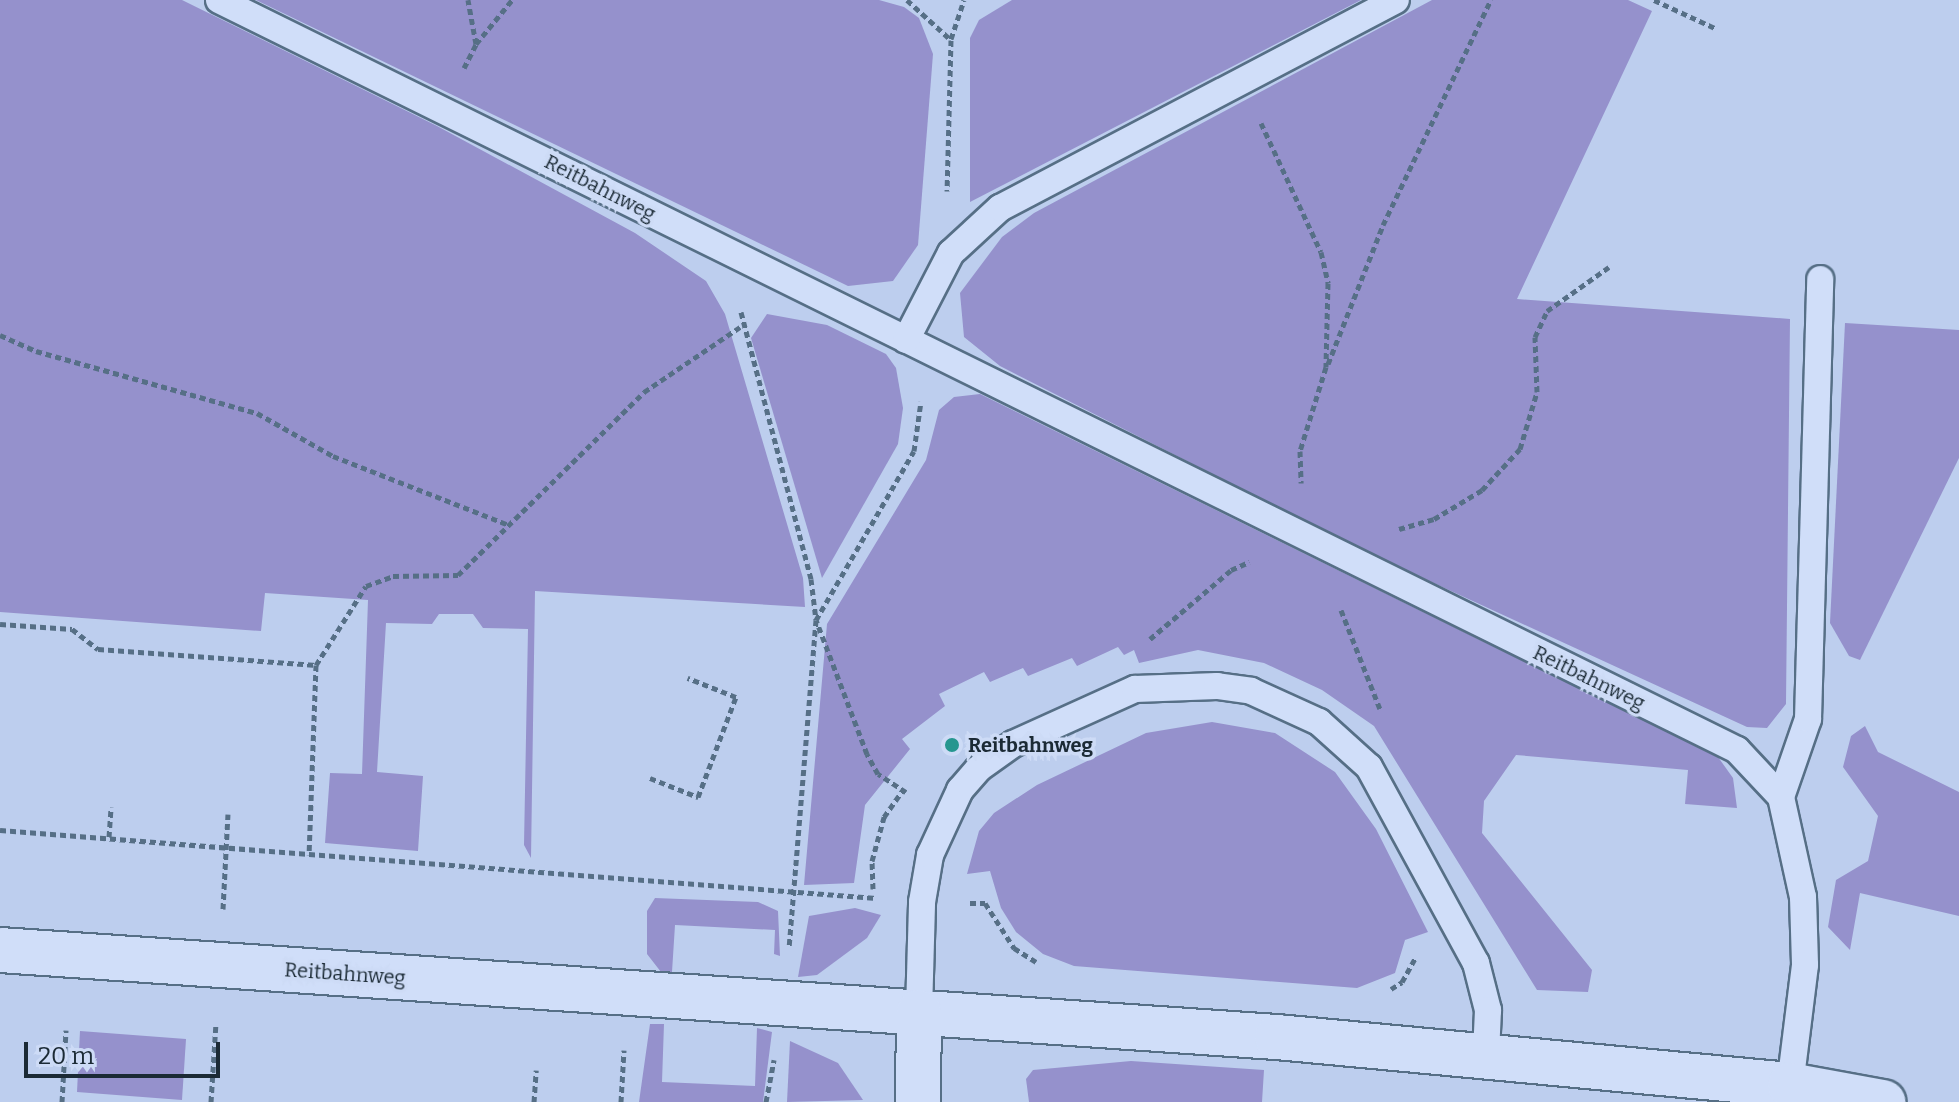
<!DOCTYPE html>
<style>
body{margin:0}
#map{position:relative;width:1959px;height:1102px;overflow:hidden;background:#bdceee;font-family:Bitter,serif}
div>[style]{position:absolute}
.green>*{inset:0;background:#9591cc}
.path>*{height:5px;margin-top:-2.5px;transform-origin:0;background:repeating-linear-gradient(90deg,#566f86 0 6px,transparent 0 10px)}
.roads{filter:drop-shadow(2px 0 #566f86) drop-shadow(-2px 0 #566f86) drop-shadow(0 2px #566f86) drop-shadow(0 -2px #566f86)}
.service>*{height:26px;margin:-13px;padding:0 13px;transform-origin:13px;border-radius:13px;background:#d0def9}
.minor>*{height:44px;margin:-22px;padding:0 22px;transform-origin:22px;border-radius:22px;background:#d0def9}
.dots>*{width:22px;height:22px;translate:-50% -50%;box-sizing:border-box;border:4px solid #cddbf6;border-radius:50%}
span{translate:-50% -50%;white-space:nowrap;text-align:center;line-height:1.15;-webkit-text-stroke:7px #cddbf6;paint-order:stroke}
.street-label{font-size:20px;color:#1b2a35}
.poi-label{font-size:20px;color:#1b2a35;font-weight:700}
.left{translate:0 -50%;text-align:left}
.scale{position:absolute;left:24px;top:1042px;width:196px;height:36px;box-sizing:border-box;border:4px solid #1b2a35;border-top:0;padding-left:10px;font-size:24px;line-height:28px;white-space:nowrap;color:#1b2a35;-webkit-text-stroke:6px #cddbf6;paint-order:stroke}
</style>
<div id="map">
<div class="green">
<div style="clip-path:polygon(0 0,182px 0,437px 126px,635px 233px,706px 281px,725px 314px,803px 578px,805px 607px,535px 591px,531px 858px,524px 845px,528px 629px,483px 628px,473px 614px,439px 614px,432px 624px,386px 623px,377px 772px,423px 776px,418px 851px,325px 843px,330px 773px,362px 774px,368px 600px,265px 593px,261px 631px,0 612px)"></div>
<div style="clip-path:polygon(256px 0,879px 0,904px 7px,919px 18px,933px 54px,918px 245px,893px 281px,848px 286px)"></div>
<div style="clip-path:polygon(1012px 0,1361px 0,970px 202px,970px 38px,979px 20px)"></div>
<div style="clip-path:polygon(1432px 0,1628px 0,1652px 11px,1517px 299px,1790px 319px,1786px 704px,1767px 728px,1747px 727px,1362px 550px,1000px 366px,964px 337px,960px 293px,1002px 237px,1034px 213px)"></div>
<div style="clip-path:polygon(767px 314px,827px 325px,886px 354px,896px 368px,903px 408px,898px 444px,822px 578px,751px 338px)"></div>
<div style="clip-path:polygon(1845px 323px,1959px 330px,1959px 458px,1860px 660px,1849px 656px,1830px 623px)"></div>
<div style="clip-path:polygon(980px 394px,1718px 757px,1733px 778px,1737px 808px,1685px 804px,1688px 770px,1516px 755px,1484px 801px,1482px 833px,1592px 970px,1588px 992px,1537px 990px,1374px 726px,1322px 690px,1264px 663px,1198px 650px,1139px 663px,1134px 650px,1124px 655px,1118px 647px,1077px 666px,1072px 658px,1028px 676px,1023px 668px,990px 682px,984px 672px,939px 694px,945px 706px,902px 739px,910px 749px,865px 805px,854px 883px,804px 885px,827px 624px,926px 460px,939px 410px,954px 397px)"></div>
<div style="clip-path:polygon(1212px 722px,1275px 733px,1335px 772px,1376px 829px,1428px 932px,1405px 940px,1395px 973px,1357px 988px,1074px 966px,1043px 954px,1016px 932px,1001px 908px,990px 871px,967px 874px,979px 831px,994px 813px,1037px 785px,1146px 733px)"></div>
<div style="clip-path:polygon(1865px 726px,1878px 752px,1959px 792px,1959px 916px,1860px 893px,1850px 950px,1828px 927px,1836px 880px,1868px 861px,1878px 816px,1843px 767px,1851px 736px)"></div>
<div style="clip-path:polygon(655px 898px,758px 902px,778px 911px,780px 956px,774px 954px,775px 930px,675px 925px,672px 972px,661px 972px,647px 954px,647px 911px)"></div>
<div style="clip-path:polygon(855px 908px,881px 915px,867px 938px,817px 975px,798px 977px,809px 916px)"></div>
<div style="clip-path:polygon(650px 1024px,664px 1024px,662px 1082px,755px 1086px,757px 1028px,772px 1032px,763px 1102px,639px 1102px)"></div>
<div style="clip-path:polygon(80px 1031px,186px 1039px,182px 1100px,77px 1092px)"></div>
<div style="clip-path:polygon(790px 1041px,838px 1063px,863px 1100px,787px 1102px)"></div>
<div style="clip-path:polygon(1131px 1061px,1264px 1070px,1262px 1102px,1029px 1102px,1026px 1079px,1033px 1070px)"></div>
</div>
<div class="path">
<div style="left:907px;top:0;width:59px;rotate:42.3deg"></div>
<div style="left:951px;top:40px;width:151px;rotate:91.5deg"></div>
<div style="left:1654px;top:0;width:67px;rotate:24.7deg"></div>
<div style="left:951px;top:39px;width:41px;rotate:-71.6deg"></div>
<div style="left:476px;top:44px;width:57px;rotate:-50.7deg"></div>
<div style="left:464px;top:68px;width:27px;rotate:-63deg"></div>
<div style="left:476px;top:44px;width:45px;rotate:-100.3deg"></div>
<div style="left:1261px;top:123px;width:142px;rotate:65.1deg"></div>
<div style="left:1321px;top:252px;width:32px;rotate:77deg"></div>
<div style="left:1328px;top:283px;width:84px;rotate:91.4deg"></div>
<div style="left:1326px;top:367px;width:88px;rotate:107.2deg"></div>
<div style="left:1300px;top:451px;width:32px;rotate:88deg"></div>
<div style="left:741px;top:312px;width:276px;rotate:75.3deg"></div>
<div style="left:811px;top:579px;width:41px;rotate:83deg"></div>
<div style="left:816px;top:620px;width:328px;rotate:94.7deg"></div>
<div style="left:0;top:335px;width:39px;rotate:24deg"></div>
<div style="left:36px;top:351px;width:230px;rotate:15.7deg"></div>
<div style="left:257px;top:413px;width:87px;rotate:29.5deg"></div>
<div style="left:333px;top:456px;width:189px;rotate:21.4deg"></div>
<div style="left:1328px;top:364px;width:149px;rotate:-68.4deg"></div>
<div style="left:1383px;top:225px;width:250px;rotate:-64.4deg"></div>
<div style="left:1399px;top:529px;width:36px;rotate:-16deg"></div>
<div style="left:1434px;top:519px;width:56px;rotate:-31.1deg"></div>
<div style="left:1482px;top:490px;width:56px;rotate:-47.2deg"></div>
<div style="left:1520px;top:449px;width:59px;rotate:-73.4deg"></div>
<div style="left:1537px;top:392px;width:55px;rotate:-92.1deg"></div>
<div style="left:1535px;top:337px;width:29px;rotate:-65deg"></div>
<div style="left:1547px;top:311px;width:76px;rotate:-35.4deg"></div>
<div style="left:1341px;top:610px;width:106px;rotate:68.5deg"></div>
<div style="left:0;top:624px;width:72px;rotate:4deg"></div>
<div style="left:72px;top:629px;width:33px;rotate:38deg"></div>
<div style="left:98px;top:649px;width:219px;rotate:4.2deg"></div>
<div style="left:316px;top:665px;width:190px;rotate:92.1deg"></div>
<div style="left:1150px;top:639px;width:106px;rotate:-40.4deg"></div>
<div style="left:1231px;top:570px;width:20px;rotate:-24deg"></div>
<div style="left:316px;top:665px;width:93px;rotate:-57.7deg"></div>
<div style="left:366px;top:586px;width:29px;rotate:-20deg"></div>
<div style="left:393px;top:576px;width:65px;rotate:-0.9deg"></div>
<div style="left:458px;top:575px;width:261px;rotate:-44.5deg"></div>
<div style="left:644px;top:392px;width:116px;rotate:-34.1deg"></div>
<div style="left:650px;top:778px;width:52px;rotate:21.6deg"></div>
<div style="left:698px;top:797px;width:107px;rotate:-69.2deg"></div>
<div style="left:736px;top:697px;width:52px;rotate:-158.4deg"></div>
<div style="left:906px;top:792px;width:33px;rotate:-147deg"></div>
<div style="left:878px;top:774px;width:23px;rotate:-119deg"></div>
<div style="left:867px;top:754px;width:143px;rotate:-110.8deg"></div>
<div style="left:816px;top:620px;width:195px;rotate:-59.9deg"></div>
<div style="left:914px;top:451px;width:50px;rotate:-82deg"></div>
<div style="left:0;top:830px;width:879px;rotate:4.44deg"></div>
<div style="left:109px;top:837px;width:30px;rotate:-86deg"></div>
<div style="left:873px;top:889px;width:28px;rotate:-92deg"></div>
<div style="left:872px;top:861px;width:46px;rotate:-74.7deg"></div>
<div style="left:884px;top:817px;width:33px;rotate:-55deg"></div>
<div style="left:970px;top:903px;width:15px"></div>
<div style="left:985px;top:903px;width:54px;rotate:57.2deg"></div>
<div style="left:1014px;top:948px;width:26px;rotate:32deg"></div>
<div style="left:223px;top:909px;width:95px;rotate:-87deg"></div>
<div style="left:1391px;top:989px;width:13px;rotate:-32deg"></div>
<div style="left:1402px;top:982px;width:29px;rotate:-61deg"></div>
<div style="left:62px;top:1102px;width:72px;rotate:-86.8deg"></div>
<div style="left:211px;top:1102px;width:79px;rotate:-86.4deg"></div>
<div style="left:534px;top:1102px;width:32px;rotate:-86deg"></div>
<div style="left:621px;top:1102px;width:52px;rotate:-86.7deg"></div>
<div style="left:766px;top:1102px;width:43px;rotate:-79.2deg"></div>
</div>
<div class="roads">
<div class="service">
<div style="left:219px;top:0;width:1693px;rotate:26.29deg"></div>
<div style="left:1737px;top:750px;width:64px;rotate:46.9deg"></div>
<div style="left:1781px;top:797px;width:102px;rotate:77.6deg"></div>
<div style="left:1803px;top:897px;width:68px;rotate:88.3deg"></div>
<div style="left:1805px;top:965px;width:121px;rotate:97.1deg"></div>
<div style="left:906px;top:340px;width:98px;rotate:-62.7deg"></div>
<div style="left:951px;top:253px;width:67px;rotate:-42.6deg"></div>
<div style="left:1000px;top:208px;width:447px;rotate:-27.7deg"></div>
<div style="left:1781px;top:797px;width:83px;rotate:-70.9deg"></div>
<div style="left:1808px;top:719px;width:440px;rotate:-88.4deg"></div>
<div style="left:919px;top:1012px;width:110px;rotate:-88.4deg"></div>
<div style="left:922px;top:902px;width:48px;rotate:-80.3deg"></div>
<div style="left:930px;top:855px;width:72px;rotate:-65.2deg"></div>
<div style="left:960px;top:790px;width:28px;rotate:-49deg"></div>
<div style="left:978px;top:769px;width:43px;rotate:-35.5deg"></div>
<div style="left:1013px;top:744px;width:134px;rotate:-24.3deg"></div>
<div style="left:1135px;top:689px;width:82px;rotate:-2.1deg"></div>
<div style="left:1217px;top:686px;width:34px;rotate:8deg"></div>
<div style="left:1251px;top:691px;width:75px;rotate:24.5deg"></div>
<div style="left:1319px;top:722px;width:67px;rotate:42deg"></div>
<div style="left:1369px;top:767px;width:223px;rotate:61.4deg"></div>
<div style="left:1476px;top:963px;width:49px;rotate:75.7deg"></div>
<div style="left:1488px;top:1010px;width:44px;rotate:92.6deg"></div>
</div>
<div class="minor">
<div style="left:0;top:950px;width:1280px;rotate:3.9deg"></div>
<div style="left:1277px;top:1037px;width:515px;rotate:5.35deg"></div>
<div style="left:1790px;top:1085px;width:95px;rotate:10.4deg"></div>
<div style="left:918px;top:1102px;width:90px;rotate:-89.4deg"></div>
</div>
</div>
<div class="dots">
<div style="left:952px;top:745px;background:#25968f"></div>
</div>
<div class="street-label">
<span style="left:600px;top:188px;rotate:27deg">Reitbahnweg</span>
<span style="left:1589px;top:678px;rotate:26deg">Reitbahnweg</span>
<span style="left:345px;top:974px;rotate:4deg">Reitbahnweg</span>
</div>
<div class="poi-label">
<span class="left" style="left:968px;top:745px">Reitbahnweg</span>
</div>
<div class="scale">20 m</div>
</div>
